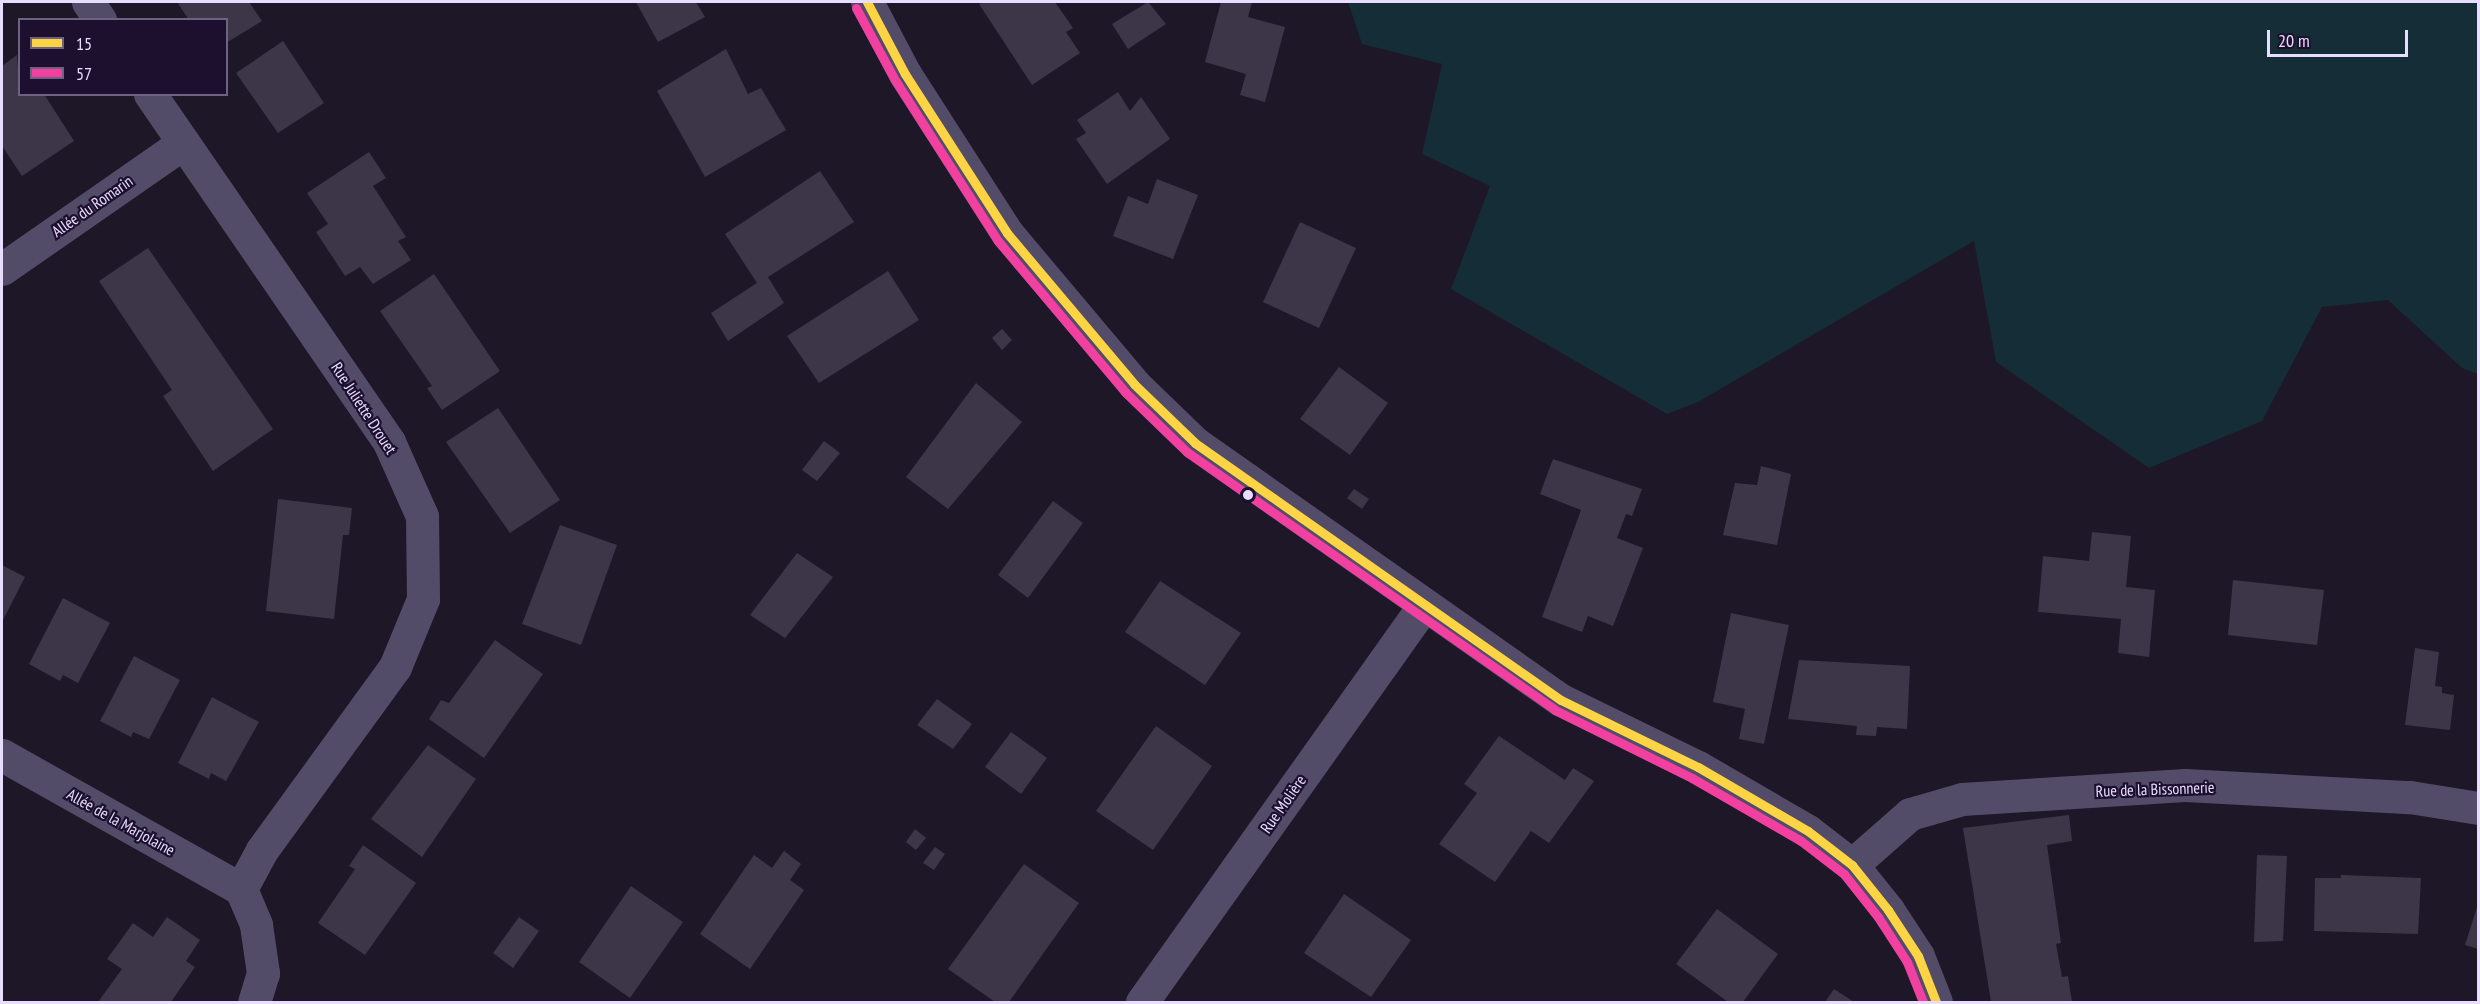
<!DOCTYPE html>
<meta charset="utf-8">
<style>
body{margin:0}
#map{position:relative;width:2480px;height:1004px;overflow:hidden;background:#1d1727;font-family:"PT Sans Narrow",sans-serif}
div>[style]{position:absolute}
.green>*{inset:0;background:#142d36}
.building>*{inset:0;background:#3d3648}
.minor>*{height:33px;margin:-16.5px;padding:0 16.5px;transform-origin:16.5px;border-radius:16.5px;background:#534c68}
.bus-1>*{height:9px;margin:-4.5px;padding:0 4.5px;transform-origin:4.5px;border-radius:4.5px;background:#fdd444}
.bus-2>*{height:9px;margin:-4.5px;padding:0 4.5px;transform-origin:4.5px;border-radius:4.5px;background:#f240a1}
.dots>*{width:16px;height:16px;translate:-50% -50%;box-sizing:border-box;border:3px solid #1c102e;border-radius:50%}
span{translate:-50% -50%;white-space:nowrap;text-align:center;line-height:1.15;-webkit-text-stroke:4.5px #1c102e;paint-order:stroke}
.street-label{font-size:16px;color:#e8ddff}
.frame{position:absolute;inset:0;border:3px solid #e8ddff;pointer-events:none}
.legend{position:absolute;left:18px;top:18px;width:210px;height:78px;box-sizing:border-box;background:#1c102e;border:2px solid #6e6282;margin:0;padding:8px 10px;list-style:none;font-size:18px;color:#e8ddff}
.legend li{display:flex;align-items:center;gap:12px;height:30px}
.legend b{width:30px;border:2px solid #6e6282}
.scale{position:absolute;left:2267px;top:30px;width:141px;height:27px;box-sizing:border-box;border:3px solid #e8ddff;border-top:0;padding-left:8px;font-size:18px;line-height:21px;white-space:nowrap;color:#e8ddff;-webkit-text-stroke:4px #1c102e;paint-order:stroke}
</style>
<div id="map">
<div class="green">
<div style="clip-path:polygon(1348px 2px,2478px 2px,2478px 374px,2462px 368px,2388px 300px,2322px 307px,2262px 421px,2149px 468px,1996px 362px,1974px 241px,1698px 402px,1667px 414px,1451px 289px,1490px 186px,1422px 154px,1442px 64px,1362px 44px)"></div>
</div>
<div class="building">
<div style="clip-path:polygon(177px 2px,249px 2px,262px 21px,226px 43px,226px 20px,189px 20px)"></div>
<div style="clip-path:polygon(636px 2px,696px 2px,705px 17px,658px 42px)"></div>
<div style="clip-path:polygon(984px 2px,1055px 2px,1073px 28px,1066px 32px,1080px 53px,1032px 85px,979px 4px)"></div>
<div style="clip-path:polygon(1148px 2px,1166px 24px,1128px 49px,1112px 24px)"></div>
<div style="clip-path:polygon(1221px 2px,1252px 2px,1248px 17px,1285px 27px,1265px 102px,1240px 95px,1246px 74px,1205px 62px)"></div>
<div style="clip-path:polygon(283px 41px,324px 103px,278px 133px,236px 73px)"></div>
<div style="clip-path:polygon(726px 49px,748px 94px,761px 88px,786px 130px,705px 177px,657px 91px)"></div>
<div style="clip-path:polygon(17px 55px,20px 94px,44px 94px,74px 141px,22px 176px,2px 146px,2px 66px)"></div>
<div style="clip-path:polygon(1118px 92px,1130px 111px,1141px 97px,1170px 139px,1107px 184px,1076px 139px,1086px 133px,1077px 120px)"></div>
<div style="clip-path:polygon(369px 152px,386px 178px,373px 186px,406px 237px,398px 241px,411px 260px,373px 284px,360px 267px,345px 276px,316px 232px,328px 224px,307px 193px)"></div>
<div style="clip-path:polygon(820px 171px,854px 222px,768px 277px,784px 303px,728px 341px,711px 313px,757px 283px,725px 234px)"></div>
<div style="clip-path:polygon(1157px 179px,1198px 195px,1173px 259px,1113px 236px,1128px 196px,1148px 204px)"></div>
<div style="clip-path:polygon(1300px 222px,1356px 248px,1319px 328px,1263px 302px)"></div>
<div style="clip-path:polygon(148px 248px,273px 429px,213px 471px,163px 396px,172px 390px,99px 281px)"></div>
<div style="clip-path:polygon(888px 271px,919px 320px,819px 383px,787px 336px)"></div>
<div style="clip-path:polygon(434px 274px,500px 371px,442px 410px,427px 388px,432px 386px,380px 311px)"></div>
<div style="clip-path:polygon(1002px 329px,1012px 340px,1002px 350px,992px 338px)"></div>
<div style="clip-path:polygon(1339px 367px,1388px 403px,1350px 455px,1300px 419px)"></div>
<div style="clip-path:polygon(976px 383px,1022px 422px,948px 509px,906px 477px)"></div>
<div style="clip-path:polygon(498px 408px,560px 500px,510px 533px,446px 442px)"></div>
<div style="clip-path:polygon(824px 441px,840px 453px,817px 481px,802px 470px)"></div>
<div style="clip-path:polygon(1553px 459px,1642px 489px,1632px 516px,1626px 514px,1617px 538px,1643px 548px,1613px 626px,1588px 616px,1582px 632px,1542px 617px,1581px 510px,1540px 494px)"></div>
<div style="clip-path:polygon(1761px 466px,1791px 474px,1777px 545px,1723px 535px,1735px 483px,1757px 485px)"></div>
<div style="clip-path:polygon(1354px 489px,1369px 499px,1362px 509px,1347px 498px)"></div>
<div style="clip-path:polygon(278px 499px,352px 508px,349px 535px,343px 535px,334px 619px,266px 611px)"></div>
<div style="clip-path:polygon(1053px 501px,1083px 523px,1028px 598px,998px 575px)"></div>
<div style="clip-path:polygon(560px 525px,617px 545px,581px 645px,522px 624px)"></div>
<div style="clip-path:polygon(2092px 532px,2131px 536px,2126px 587px,2155px 590px,2149px 657px,2118px 653px,2121px 619px,2038px 612px,2043px 556px,2089px 561px)"></div>
<div style="clip-path:polygon(797px 553px,833px 577px,785px 638px,750px 615px)"></div>
<div style="clip-path:polygon(2px 565px,25px 577px,2px 622px)"></div>
<div style="clip-path:polygon(2233px 580px,2324px 590px,2317px 645px,2228px 635px)"></div>
<div style="clip-path:polygon(1160px 581px,1241px 633px,1205px 685px,1125px 632px)"></div>
<div style="clip-path:polygon(63px 598px,110px 623px,78px 683px,63px 675px,60px 681px,29px 664px)"></div>
<div style="clip-path:polygon(1731px 613px,1789px 625px,1764px 744px,1739px 739px,1745px 709px,1713px 702px)"></div>
<div style="clip-path:polygon(495px 640px,543px 674px,484px 758px,429px 719px,441px 700px,449px 703px)"></div>
<div style="clip-path:polygon(2415px 648px,2439px 652px,2435px 686px,2442px 687px,2442px 693px,2454px 695px,2450px 730px,2405px 725px)"></div>
<div style="clip-path:polygon(134px 656px,180px 680px,149px 739px,133px 732px,131px 737px,100px 721px)"></div>
<div style="clip-path:polygon(1799px 660px,1910px 666px,1907px 729px,1877px 727px,1876px 736px,1856px 735px,1857px 726px,1788px 719px)"></div>
<div style="clip-path:polygon(212px 697px,259px 722px,226px 781px,211px 773px,209px 779px,178px 763px)"></div>
<div style="clip-path:polygon(937px 699px,972px 724px,953px 749px,917px 725px)"></div>
<div style="clip-path:polygon(1156px 726px,1212px 766px,1153px 850px,1096px 811px)"></div>
<div style="clip-path:polygon(1011px 732px,1047px 758px,1021px 794px,985px 767px)"></div>
<div style="clip-path:polygon(1499px 736px,1565px 780px,1573px 768px,1594px 781px,1549px 843px,1531px 831px,1495px 882px,1439px 844px,1477px 793px,1464px 784px)"></div>
<div style="clip-path:polygon(428px 745px,476px 779px,422px 857px,371px 819px)"></div>
<div style="clip-path:polygon(2069px 815px,2072px 841px,2047px 845px,2061px 943px,2056px 944px,2062px 977px,2068px 976px,2072px 1002px,1991px 1002px,1963px 828px)"></div>
<div style="clip-path:polygon(915px 829px,926px 838px,916px 850px,906px 842px)"></div>
<div style="clip-path:polygon(363px 845px,416px 883px,365px 955px,318px 923px,355px 869px,349px 866px)"></div>
<div style="clip-path:polygon(935px 847px,945px 854px,934px 870px,923px 863px)"></div>
<div style="clip-path:polygon(784px 851px,801px 864px,790px 880px,804px 890px,750px 969px,700px 934px,754px 855px,772px 868px)"></div>
<div style="clip-path:polygon(2257px 855px,2287px 856px,2283px 941px,2254px 942px)"></div>
<div style="clip-path:polygon(1024px 864px,1079px 903px,1009px 1002px,995px 1002px,948px 969px)"></div>
<div style="clip-path:polygon(2341px 875px,2421px 878px,2418px 934px,2314px 931px,2315px 878px,2341px 878px)"></div>
<div style="clip-path:polygon(631px 886px,683px 922px,630px 998px,579px 962px)"></div>
<div style="clip-path:polygon(1344px 894px,1411px 940px,1371px 997px,1304px 953px)"></div>
<div style="clip-path:polygon(2478px 904px,2478px 949px,2465px 945px)"></div>
<div style="clip-path:polygon(1717px 909px,1778px 954px,1743px 1002px,1728px 1002px,1676px 964px)"></div>
<div style="clip-path:polygon(167px 917px,200px 940px,186px 961px,195px 967px,171px 1002px,98px 1002px,122px 969px,107px 959px,133px 923px,153px 937px)"></div>
<div style="clip-path:polygon(519px 917px,539px 931px,513px 968px,493px 953px)"></div>
<div style="clip-path:polygon(1834px 989px,1854px 1002px,1825px 1002px)"></div>
</div>
<div class="minor">
<div style="left:88px;top:2px;width:22px;rotate:56deg"></div>
<div style="left:867px;top:2px;width:81px;rotate:62.2deg"></div>
<div style="left:905px;top:74px;width:189px;rotate:57.3deg"></div>
<div style="left:1007px;top:233px;width:197px;rotate:49.9deg"></div>
<div style="left:1134px;top:384px;width:85px;rotate:44deg"></div>
<div style="left:1195px;top:443px;width:447px;rotate:35.1deg"></div>
<div style="left:1561px;top:700px;width:153px;rotate:26.1deg"></div>
<div style="left:1698px;top:767px;width:127px;rotate:30.2deg"></div>
<div style="left:1808px;top:831px;width:56px;rotate:37.7deg"></div>
<div style="left:1852px;top:865px;width:58px;rotate:51.3deg"></div>
<div style="left:1888px;top:910px;width:55px;rotate:56.9deg"></div>
<div style="left:1918px;top:956px;width:49px;rotate:68.6deg"></div>
<div style="left:150px;top:94px;width:422px;rotate:55.5deg"></div>
<div style="left:389px;top:442px;width:81px;rotate:66deg"></div>
<div style="left:422px;top:516px;width:83px;rotate:89.3deg"></div>
<div style="left:423px;top:599px;width:74px;rotate:112.4deg"></div>
<div style="left:395px;top:667px;width:226px;rotate:126deg"></div>
<div style="left:262px;top:850px;width:44px;rotate:118.3deg"></div>
<div style="left:241px;top:889px;width:39px;rotate:67deg"></div>
<div style="left:256px;top:925px;width:49px;rotate:81.7deg"></div>
<div style="left:263px;top:973px;width:30px;rotate:107deg"></div>
<div style="left:2px;top:269px;width:221px;rotate:-34.8deg"></div>
<div style="left:2px;top:755px;width:274px;rotate:29.3deg"></div>
<div style="left:1852px;top:865px;width:77px;rotate:-41.3deg"></div>
<div style="left:1910px;top:814px;width:54px;rotate:-16.1deg"></div>
<div style="left:1962px;top:799px;width:223px;rotate:-3.6deg"></div>
<div style="left:2185px;top:785px;width:225px;rotate:3.1deg"></div>
<div style="left:2410px;top:797px;width:69px;rotate:9.2deg"></div>
<div style="left:1142px;top:1002px;width:485px;rotate:-54.6deg"></div>
</div>
<div class="bus-1">
<div style="left:867px;top:2px;width:81px;rotate:62.2deg"></div>
<div style="left:905px;top:74px;width:189px;rotate:57.3deg"></div>
<div style="left:1007px;top:233px;width:197px;rotate:49.9deg"></div>
<div style="left:1134px;top:384px;width:85px;rotate:44deg"></div>
<div style="left:1195px;top:443px;width:447px;rotate:35.1deg"></div>
<div style="left:1561px;top:700px;width:153px;rotate:26.1deg"></div>
<div style="left:1698px;top:767px;width:127px;rotate:30.2deg"></div>
<div style="left:1808px;top:831px;width:56px;rotate:37.7deg"></div>
<div style="left:1852px;top:865px;width:58px;rotate:51.3deg"></div>
<div style="left:1888px;top:910px;width:55px;rotate:56.9deg"></div>
<div style="left:1918px;top:956px;width:49px;rotate:68.6deg"></div>
</div>
<div class="bus-2">
<div style="left:856px;top:8px;width:82px;rotate:61.6deg"></div>
<div style="left:895px;top:80px;width:191px;rotate:57.4deg"></div>
<div style="left:998px;top:241px;width:197px;rotate:49.9deg"></div>
<div style="left:1125px;top:392px;width:86px;rotate:44.1deg"></div>
<div style="left:1187px;top:452px;width:449px;rotate:35deg"></div>
<div style="left:1555px;top:710px;width:153px;rotate:26.4deg"></div>
<div style="left:1692px;top:778px;width:126px;rotate:30deg"></div>
<div style="left:1801px;top:841px;width:54px;rotate:37.5deg"></div>
<div style="left:1844px;top:874px;width:55px;rotate:51.7deg"></div>
<div style="left:1878px;top:917px;width:54px;rotate:57.2deg"></div>
<div style="left:1907px;top:962px;width:43px;rotate:68.2deg"></div>
</div>
<div class="dots">
<div style="left:1248px;top:495px;background:#e8ddff"></div>
</div>
<div class="street-label">
<span style="left:92px;top:206px;rotate:-35deg">Allée du Romarin</span>
<span style="left:364px;top:408px;rotate:57deg">Rue Juliette Drouet</span>
<span style="left:2155px;top:789px;rotate:-2deg">Rue de la Bissonnerie</span>
<span style="left:1283px;top:804px;rotate:-55deg">Rue Molière</span>
<span style="left:121px;top:822px;rotate:29deg">Allée de la Marjolaine</span>
</div>
<div class="frame"></div>
<ul class="legend">
<li><b style="height:8px;background:#fdd444"></b>15</li>
<li><b style="height:8px;background:#f240a1"></b>57</li>
</ul>
<div class="scale">20 m</div>
</div>
